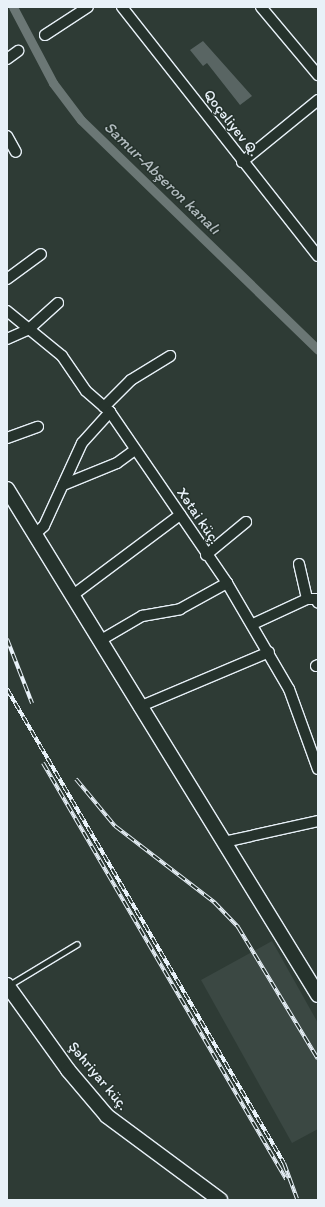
<!DOCTYPE html>
<meta charset="utf-8">
<style>
body{margin:0}
#map{position:relative;width:325px;height:1207px;overflow:hidden;background:#2e3b35;font-family:Itim,sans-serif}
div>[style]{position:absolute}
.built>*{inset:0;background:#3b4843}
.canal>*{height:9px;margin:-4.5px;padding:0 4.5px;transform-origin:4.5px;border-radius:4.5px;background:#6b7775}
.building>*{inset:0;background:#596563}
.roads{filter:drop-shadow(1px 0 #e8f1f8) drop-shadow(-1px 0 #e8f1f8) drop-shadow(0 1px #e8f1f8) drop-shadow(0 -1px #e8f1f8)}
.lane>*{height:5px;margin:-2.5px;padding:0 2.5px;transform-origin:2.5px;border-radius:2.5px;background:#26332d}
.street>*{height:10px;margin:-5px;padding:0 5px;transform-origin:5px;border-radius:5px;background:#26332d}
.secondary>*{height:14px;margin:-7px;padding:0 7px;transform-origin:7px;border-radius:7px;background:#26332d}
.rail>*{height:4px;margin-top:-2px;transform-origin:0;background:repeating-linear-gradient(90deg,#26332d 0 8px,#e8f1f8 0 16px);box-sizing:border-box;border-block:1px solid #e8f1f8}
span{translate:-50% -50%;white-space:nowrap;text-align:center;line-height:1.15;-webkit-text-stroke:3px #26332d;paint-order:stroke}
.street-label{font-size:15px;color:#e8f1f8}
.water-label{font-size:16px;color:#b0babd;font-style:italic}
.frame{position:absolute;inset:0;border:8px solid #e8f1f8;pointer-events:none}
</style>
<div id="map">
<div class="built">
<div style="clip-path:polygon(272px 941px,318px 1023px,318px 1129px,292px 1143px,201px 980px)"></div>
</div>
<div class="canal">
<div style="left:13px;top:7px;width:86px;rotate:62.2deg"></div>
<div style="left:53px;top:83px;width:46px;rotate:52.9deg"></div>
<div style="left:81px;top:120px;width:330px;rotate:44.1deg"></div>
</div>
<div class="building">
<div style="clip-path:polygon(203px 41px,252px 96px,240px 105px,207px 63px,203px 66px,190px 50px)"></div>
</div>
<div class="roads">
<div class="lane">
<div style="left:9px;top:985px;width:79px;rotate:-31.1deg"></div>
</div>
<div class="street">
<div style="left:122px;top:7px;width:317px;rotate:51.8deg"></div>
<div style="left:261px;top:7px;width:89px;rotate:50deg"></div>
<div style="left:45px;top:35px;width:51px;rotate:-33.1deg"></div>
<div style="left:7px;top:59px;width:14px;rotate:-36deg"></div>
<div style="left:7px;top:136px;width:18px;rotate:61deg"></div>
<div style="left:242px;top:162px;width:98px;rotate:-39.2deg"></div>
<div style="left:7px;top:279px;width:42px;rotate:-36.3deg"></div>
<div style="left:7px;top:311px;width:71px;rotate:39.3deg"></div>
<div style="left:62px;top:356px;width:42px;rotate:55.6deg"></div>
<div style="left:86px;top:391px;width:32px;rotate:41deg"></div>
<div style="left:110px;top:412px;width:207px;rotate:55.6deg"></div>
<div style="left:227px;top:583px;width:123px;rotate:59.7deg"></div>
<div style="left:289px;top:689px;width:85px;rotate:70.1deg"></div>
<div style="left:7px;top:339px;width:24px;rotate:-24deg"></div>
<div style="left:29px;top:329px;width:39px;rotate:-42deg"></div>
<div style="left:104px;top:407px;width:38px;rotate:-45deg"></div>
<div style="left:131px;top:380px;width:46px;rotate:-31.6deg"></div>
<div style="left:7px;top:438px;width:33px;rotate:-20deg"></div>
<div style="left:63px;top:485px;width:58px;rotate:-22.2deg"></div>
<div style="left:117px;top:463px;width:22px;rotate:-36deg"></div>
<div style="left:35px;top:534px;width:12px;rotate:-42deg"></div>
<div style="left:44px;top:526px;width:91px;rotate:-65.4deg"></div>
<div style="left:82px;top:443px;width:42px;rotate:-47.9deg"></div>
<div style="left:206px;top:555px;width:52px;rotate:-39.5deg"></div>
<div style="left:299px;top:564px;width:36px;rotate:77deg"></div>
<div style="left:73px;top:595px;width:134px;rotate:-36.8deg"></div>
<div style="left:253px;top:624px;width:60px;rotate:-24.8deg"></div>
<div style="left:307px;top:599px;width:9px"></div>
<div style="left:316px;top:599px;width:4px;rotate:63deg"></div>
<div style="left:101px;top:640px;width:48px;rotate:-30.3deg"></div>
<div style="left:142px;top:616px;width:39px;rotate:-10deg"></div>
<div style="left:180px;top:609px;width:54px;rotate:-29deg"></div>
<div style="left:316px;top:666px;width:2px;rotate:-27deg"></div>
<div style="left:139px;top:707px;width:141px;rotate:-22.9deg"></div>
<div style="left:224px;top:842px;width:96px;rotate:-12.6deg"></div>
</div>
<div class="secondary">
<div style="left:7px;top:489px;width:594px;rotate:58.42deg"></div>
<div style="left:7px;top:985px;width:105px;rotate:54.3deg"></div>
<div style="left:68px;top:1070px;width:60px;rotate:49.7deg"></div>
<div style="left:107px;top:1116px;width:141px;rotate:36.6deg"></div>
</div>
</div>
<div class="rail">
<div style="left:7px;top:639px;width:69px;rotate:68.7deg"></div>
<div style="left:7px;top:689px;width:549px;rotate:59.7deg"></div>
<div style="left:284px;top:1163px;width:38px;rotate:70deg"></div>
<div style="left:43px;top:763px;width:482px;rotate:59.7deg"></div>
<div style="left:76px;top:779px;width:61px;rotate:50.3deg"></div>
<div style="left:115px;top:826px;width:125px;rotate:37.5deg"></div>
<div style="left:214px;top:902px;width:35px;rotate:46deg"></div>
<div style="left:238px;top:927px;width:154px;rotate:58.8deg"></div>
</div>
<div class="street-label">
<span style="left:231px;top:123px;rotate:52deg">Qoçəliyev Q.</span>
<span style="left:198px;top:516px;rotate:56deg">Xətai küç.</span>
<span style="left:98px;top:1076px;rotate:50deg">Şəhriyar küç.</span>
</div>
<div class="water-label">
<span style="left:162px;top:178px;rotate:44deg">Samur-Abşeron kanalı</span>
</div>
<div class="frame"></div>
</div>
